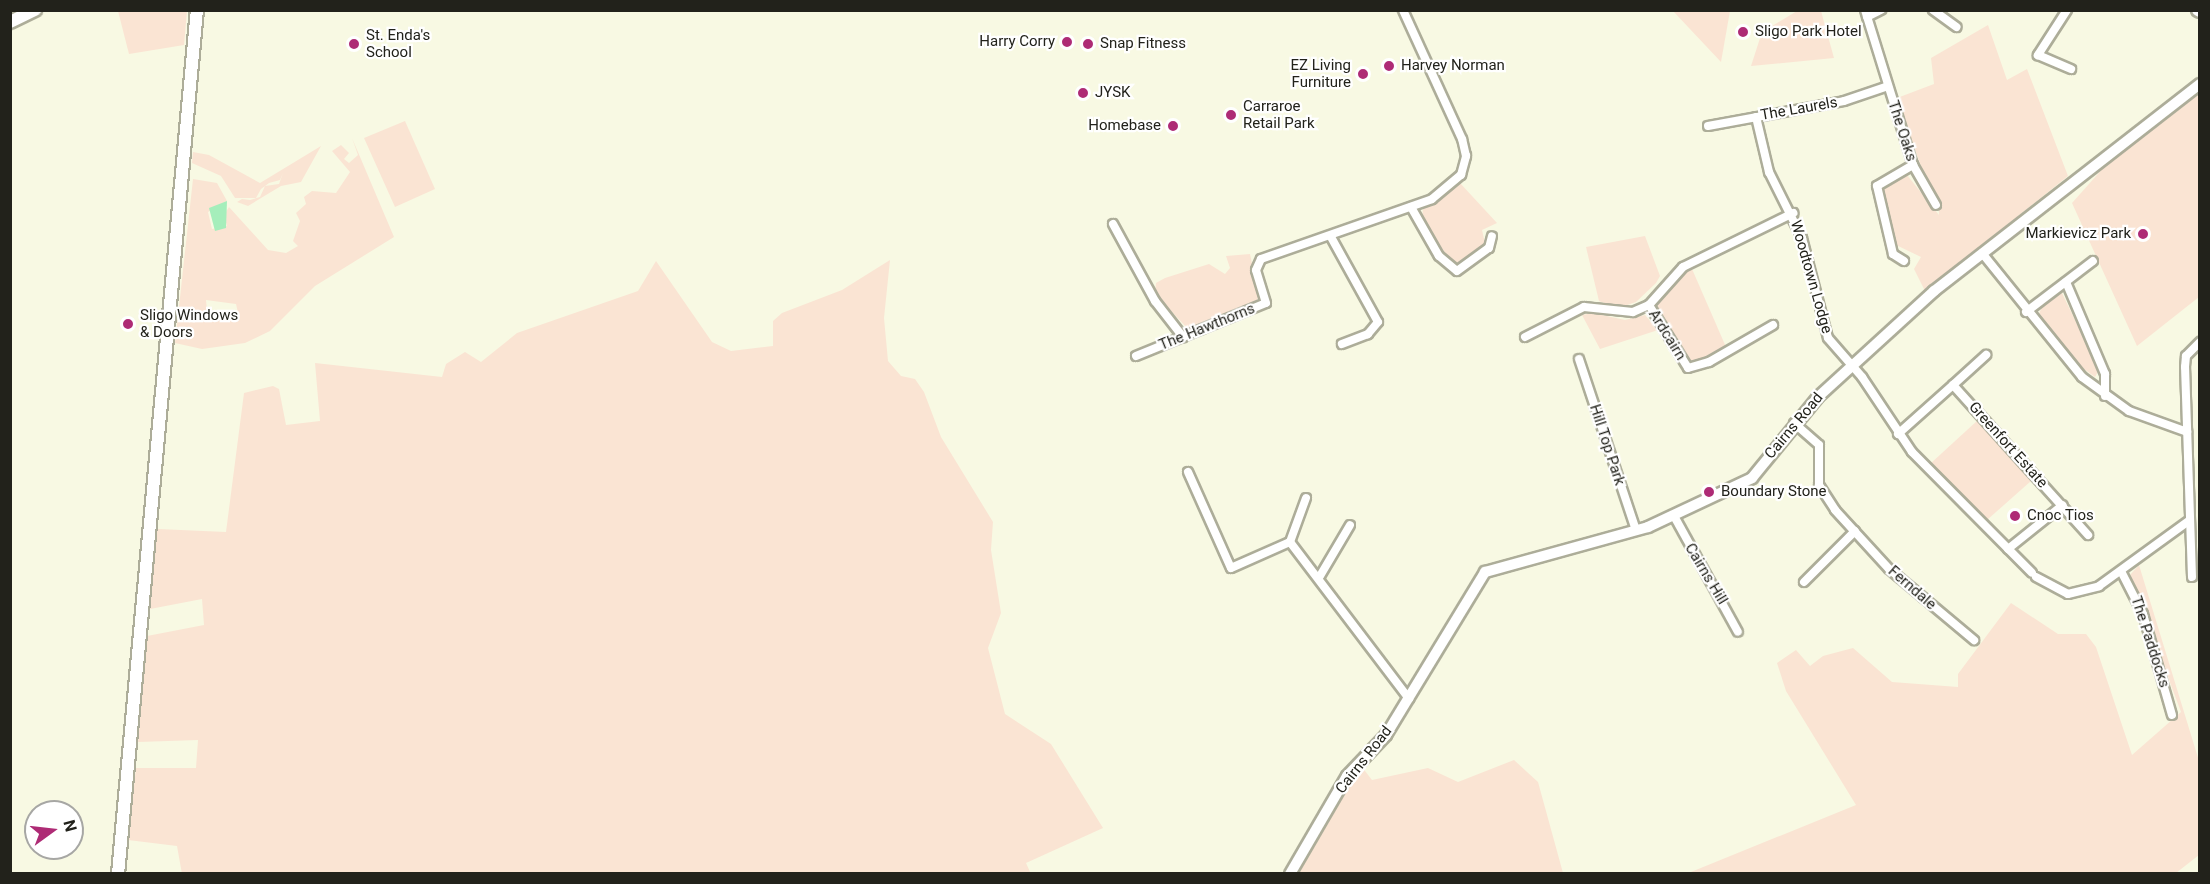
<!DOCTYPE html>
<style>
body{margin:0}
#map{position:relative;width:2210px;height:884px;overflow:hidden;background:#f8f9e3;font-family:Roboto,sans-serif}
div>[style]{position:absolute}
.green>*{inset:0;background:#fae4d3}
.water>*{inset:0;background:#a5eebb}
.roads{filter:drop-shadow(2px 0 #adad99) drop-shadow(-2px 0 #adad99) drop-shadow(0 2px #adad99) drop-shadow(0 -2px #adad99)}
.minor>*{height:8px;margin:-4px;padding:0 4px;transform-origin:4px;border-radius:4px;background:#fff}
.tertiary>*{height:10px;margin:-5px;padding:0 5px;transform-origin:5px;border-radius:5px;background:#fff}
.secondary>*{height:12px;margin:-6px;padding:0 6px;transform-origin:6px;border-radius:6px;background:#fff}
.dots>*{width:16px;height:16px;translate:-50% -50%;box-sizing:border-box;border:3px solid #fff;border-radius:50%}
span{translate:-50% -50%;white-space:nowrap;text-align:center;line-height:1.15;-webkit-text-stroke:4.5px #fff;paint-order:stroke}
.poi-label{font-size:15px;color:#22221b}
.left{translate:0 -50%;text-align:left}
.right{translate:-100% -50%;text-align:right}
.street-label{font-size:15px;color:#22221b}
.frame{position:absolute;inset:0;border:12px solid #22221b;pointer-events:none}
.north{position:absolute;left:24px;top:800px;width:60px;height:60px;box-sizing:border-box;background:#fff;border:2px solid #a7a7a4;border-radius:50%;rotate:75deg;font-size:16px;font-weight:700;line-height:24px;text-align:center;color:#22221b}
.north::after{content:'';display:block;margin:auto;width:21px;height:27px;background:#ae2b75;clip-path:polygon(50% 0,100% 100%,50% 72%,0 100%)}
</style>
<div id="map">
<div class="green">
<div style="clip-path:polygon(118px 11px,187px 11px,184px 45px,129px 54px)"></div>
<div style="clip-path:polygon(1673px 11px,1730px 11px,1721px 62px)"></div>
<div style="clip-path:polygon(1797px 11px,1821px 11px,1834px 58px,1751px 66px,1762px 32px)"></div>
<div style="clip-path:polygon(1988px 25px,2007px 80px,2027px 69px,2068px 176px,1925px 291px,1914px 269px,1921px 257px,1894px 244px,1880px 185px,1907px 175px,1939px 215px,1938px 198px,1926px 181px,1897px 98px,1934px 84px,1931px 58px)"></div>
<div style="clip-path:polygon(2199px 94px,2199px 297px,2137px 346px,2072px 203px,2105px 166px)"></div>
<div style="clip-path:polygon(405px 121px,435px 189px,395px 207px,364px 138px)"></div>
<div style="clip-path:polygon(evenodd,352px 138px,394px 237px,315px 286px,270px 331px,245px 343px,202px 349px,175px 343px,193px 179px,217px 183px,227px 201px,208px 212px,212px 229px,227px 226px,224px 215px,229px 207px,268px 250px,286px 253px,298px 246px,293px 241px,300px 221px,296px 213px,306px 204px,304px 197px,312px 191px,336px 193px,350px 172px,332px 151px,341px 145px,349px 153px,344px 159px,349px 163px,358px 155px,352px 138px,206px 300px,236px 304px,238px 313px,208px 322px,206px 300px)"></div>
<div style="clip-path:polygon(321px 146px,301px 182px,281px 186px,248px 206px,237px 202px,242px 199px,250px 200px,260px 197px,265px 186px,279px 184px,283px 173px,280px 180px,269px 183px,261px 189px,256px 198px,235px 198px,221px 176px,192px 163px,193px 152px,209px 155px,260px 183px)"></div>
<div style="clip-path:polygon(1460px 183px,1497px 223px,1482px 230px,1485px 243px,1455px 267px,1422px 220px,1423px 208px)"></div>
<div style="clip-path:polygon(1645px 236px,1660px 276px,1656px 283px,1636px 302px,1618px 308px,1599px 301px,1586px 247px)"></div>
<div style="clip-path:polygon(1250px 254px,1259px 296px,1255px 304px,1189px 330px,1155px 294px,1156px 283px,1165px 278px,1209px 264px,1225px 274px,1230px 268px,1226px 256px)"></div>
<div style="clip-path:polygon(890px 260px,884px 318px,888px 361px,901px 376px,915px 379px,924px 392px,941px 437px,993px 522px,991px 550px,1001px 613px,988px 648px,1005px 714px,1051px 744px,1103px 828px,1026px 863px,1031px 874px,182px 874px,177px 846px,128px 840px,136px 768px,196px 768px,198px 740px,138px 742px,147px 636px,204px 625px,202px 599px,150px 609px,154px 535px,158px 529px,226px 532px,244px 393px,273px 386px,279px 389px,286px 425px,320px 421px,315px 363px,442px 377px,446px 364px,465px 352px,481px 362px,517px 333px,638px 291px,656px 261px,712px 342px,731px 351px,773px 346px,773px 321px,782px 313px,842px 290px)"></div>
<div style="clip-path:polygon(1692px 269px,1726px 347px,1691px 363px,1655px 305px,1670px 281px)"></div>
<div style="clip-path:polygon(2062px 293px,2099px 370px,2095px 377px,2070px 359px,2037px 318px,2044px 303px)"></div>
<div style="clip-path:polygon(1593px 313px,1625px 320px,1645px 315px,1658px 330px,1600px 349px,1582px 315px)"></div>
<div style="clip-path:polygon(1978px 420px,2031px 481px,1987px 520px,1930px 464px)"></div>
<div style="clip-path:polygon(2139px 565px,2199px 761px,2199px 855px,2176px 873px,1686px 874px,1856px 805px,1786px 691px,1777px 663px,1796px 650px,1810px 666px,1823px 656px,1853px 648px,1892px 682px,1958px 687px,1958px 674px,2011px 603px,2058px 634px,2086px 634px,2096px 647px,2132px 755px,2181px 712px,2130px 575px)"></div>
<div style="clip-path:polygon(1514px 760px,1538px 782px,1563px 873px,1296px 874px,1350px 778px,1362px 767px,1372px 780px,1428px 768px,1458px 782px)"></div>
</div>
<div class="water">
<div style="clip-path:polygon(227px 201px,226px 228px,215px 231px,209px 208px)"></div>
</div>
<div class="roads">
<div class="minor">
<div style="left:1865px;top:10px;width:162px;rotate:72.8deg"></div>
<div style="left:1913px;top:165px;width:46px;rotate:60.1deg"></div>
<div style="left:1933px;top:10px;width:29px;rotate:36deg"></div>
<div style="left:2067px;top:10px;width:54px;rotate:122.8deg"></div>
<div style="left:2038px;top:55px;width:36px;rotate:23deg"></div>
<div style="left:1867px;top:17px;width:16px;rotate:-27deg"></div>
<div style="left:1756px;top:117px;width:57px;rotate:76.7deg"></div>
<div style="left:1769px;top:172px;width:74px;rotate:63.4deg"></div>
<div style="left:1802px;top:238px;width:103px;rotate:75.4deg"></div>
<div style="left:1828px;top:338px;width:52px;rotate:48.9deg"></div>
<div style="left:1862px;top:377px;width:90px;rotate:56.3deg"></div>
<div style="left:1912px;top:452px;width:170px;rotate:45.2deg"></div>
<div style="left:1708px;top:126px;width:138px;rotate:-10.4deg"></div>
<div style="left:1844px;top:101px;width:46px;rotate:-18.8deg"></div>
<div style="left:1411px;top:207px;width:56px;rotate:60.3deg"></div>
<div style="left:1439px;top:256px;width:23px;rotate:40deg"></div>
<div style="left:1457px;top:271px;width:39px;rotate:-36deg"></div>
<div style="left:1489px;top:248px;width:12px;rotate:-76deg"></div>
<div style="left:1113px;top:224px;width:88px;rotate:61.4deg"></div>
<div style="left:1155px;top:301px;width:46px;rotate:52.1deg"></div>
<div style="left:1331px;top:237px;width:97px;rotate:61.1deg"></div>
<div style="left:1378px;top:322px;width:16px;rotate:130deg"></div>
<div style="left:1368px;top:334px;width:28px;rotate:159deg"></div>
<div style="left:1982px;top:253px;width:159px;rotate:51.1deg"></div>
<div style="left:2082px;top:377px;width:58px;rotate:35.9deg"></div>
<div style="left:2129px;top:411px;width:62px;rotate:19.9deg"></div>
<div style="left:1904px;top:261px;width:13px;rotate:-148deg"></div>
<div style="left:1893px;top:254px;width:70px;rotate:-103.2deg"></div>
<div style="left:1877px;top:186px;width:42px;rotate:-30.3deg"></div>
<div style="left:2066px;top:282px;width:100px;rotate:67deg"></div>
<div style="left:2105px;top:374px;width:22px;rotate:90deg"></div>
<div style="left:1649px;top:305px;width:51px;rotate:-48.2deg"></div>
<div style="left:1683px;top:267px;width:123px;rotate:-26.1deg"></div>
<div style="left:1649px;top:305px;width:74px;rotate:58.2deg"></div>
<div style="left:1688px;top:368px;width:22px;rotate:-16deg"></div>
<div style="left:1709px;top:362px;width:74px;rotate:-30deg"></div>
<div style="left:2026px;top:312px;width:84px;rotate:-37.3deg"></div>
<div style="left:1525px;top:337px;width:66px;rotate:-27deg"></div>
<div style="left:1584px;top:307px;width:49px;rotate:5.8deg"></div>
<div style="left:1633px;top:312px;width:17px;rotate:-24deg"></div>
<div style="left:1136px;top:356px;width:140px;rotate:-22.2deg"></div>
<div style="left:1266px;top:303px;width:34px;rotate:-107deg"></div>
<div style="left:1256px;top:270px;width:12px;rotate:-66deg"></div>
<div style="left:1261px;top:259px;width:181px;rotate:-19.3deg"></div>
<div style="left:1432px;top:199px;width:38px;rotate:-40deg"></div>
<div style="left:1461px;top:175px;width:20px;rotate:-75deg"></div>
<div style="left:1466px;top:156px;width:17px;rotate:-103deg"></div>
<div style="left:1462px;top:139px;width:142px;rotate:-114.6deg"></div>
<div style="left:1579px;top:359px;width:180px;rotate:71.6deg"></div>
<div style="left:1953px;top:385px;width:45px;rotate:-42.3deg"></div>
<div style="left:1794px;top:423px;width:33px;rotate:41deg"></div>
<div style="left:1819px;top:445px;width:40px;rotate:90deg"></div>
<div style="left:1819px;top:485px;width:30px;rotate:57deg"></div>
<div style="left:1835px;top:510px;width:80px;rotate:47.5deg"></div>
<div style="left:1889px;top:569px;width:111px;rotate:39.9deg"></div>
<div style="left:1898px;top:434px;width:74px;rotate:-41.7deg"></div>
<div style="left:1953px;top:385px;width:202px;rotate:48deg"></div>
<div style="left:1188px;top:472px;width:105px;rotate:65.9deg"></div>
<div style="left:1231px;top:568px;width:64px;rotate:-23.8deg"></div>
<div style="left:1306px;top:498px;width:47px;rotate:110deg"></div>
<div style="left:1290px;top:542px;width:197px;rotate:52.8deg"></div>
<div style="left:1674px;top:516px;width:132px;rotate:61.1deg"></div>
<div style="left:2008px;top:549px;width:70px;rotate:-38.7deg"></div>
<div style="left:2122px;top:573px;width:46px;rotate:62.9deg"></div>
<div style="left:2143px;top:614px;width:105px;rotate:74deg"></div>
<div style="left:1320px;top:576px;width:59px;rotate:-59.5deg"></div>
<div style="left:2036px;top:577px;width:36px;rotate:28deg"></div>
<div style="left:2068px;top:594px;width:32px;rotate:-14deg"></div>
<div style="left:2099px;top:586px;width:112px;rotate:-36deg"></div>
<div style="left:2192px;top:577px;width:210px;rotate:-91.9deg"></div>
<div style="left:2185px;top:367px;width:11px;rotate:-85deg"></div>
<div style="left:2186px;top:356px;width:20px;rotate:-45deg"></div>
<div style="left:1804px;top:582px;width:72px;rotate:-45deg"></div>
</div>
<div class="tertiary">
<div style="left:1290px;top:874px;width:113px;rotate:-59.8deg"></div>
<div style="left:1347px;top:776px;width:57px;rotate:-46.4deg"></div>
<div style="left:1386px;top:735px;width:191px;rotate:-58.7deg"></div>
<div style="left:1485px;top:572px;width:169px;rotate:-15.4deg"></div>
<div style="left:1648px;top:527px;width:115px;rotate:-25.2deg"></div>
<div style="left:1752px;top:478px;width:104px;rotate:-50.8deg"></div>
<div style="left:1818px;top:397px;width:157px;rotate:-42.4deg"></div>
<div style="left:1934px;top:291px;width:337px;rotate:-37.9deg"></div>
</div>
<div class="secondary">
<div style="left:2198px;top:10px;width:2px;rotate:27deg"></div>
<div style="left:10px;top:22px;width:28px;rotate:-26deg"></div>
<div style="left:118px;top:874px;width:868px;rotate:-84.78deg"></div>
</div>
</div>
<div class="dots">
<div style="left:1743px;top:32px;background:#ae2b75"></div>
<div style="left:1067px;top:42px;background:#ae2b75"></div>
<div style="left:354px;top:44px;background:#ae2b75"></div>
<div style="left:1088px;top:44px;background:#ae2b75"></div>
<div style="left:1389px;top:66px;background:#ae2b75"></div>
<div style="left:1363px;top:74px;background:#ae2b75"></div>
<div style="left:1083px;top:93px;background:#ae2b75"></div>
<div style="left:1231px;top:115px;background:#ae2b75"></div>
<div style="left:1173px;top:126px;background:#ae2b75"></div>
<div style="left:2143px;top:234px;background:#ae2b75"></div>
<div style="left:128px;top:324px;background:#ae2b75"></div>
<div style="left:1709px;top:492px;background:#ae2b75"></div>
<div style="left:2015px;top:516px;background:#ae2b75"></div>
</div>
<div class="poi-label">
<span class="left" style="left:1755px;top:32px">Sligo Park Hotel</span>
<span class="left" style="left:366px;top:44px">St. Enda's<br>School</span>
<span class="right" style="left:1055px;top:42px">Harry Corry</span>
<span class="left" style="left:1100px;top:44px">Snap Fitness</span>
<span class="right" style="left:1351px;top:74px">EZ Living<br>Furniture</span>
<span class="left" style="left:1401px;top:66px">Harvey Norman</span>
<span class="left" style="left:1095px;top:93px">JYSK</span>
<span class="left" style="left:1243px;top:115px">Carraroe<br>Retail Park</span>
<span class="right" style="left:1161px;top:126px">Homebase</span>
<span class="right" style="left:2131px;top:234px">Markievicz Park</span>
<span class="left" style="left:140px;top:324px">Sligo Windows<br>&amp; Doors</span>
<span class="left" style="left:1721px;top:492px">Boundary Stone</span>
<span class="left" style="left:2027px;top:516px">Cnoc Tios</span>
</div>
<div class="street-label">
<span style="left:1799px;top:109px;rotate:-10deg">The Laurels</span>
<span style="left:1902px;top:131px;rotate:72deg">The Oaks</span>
<span style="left:1811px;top:277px;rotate:74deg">Woodtown Lodge</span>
<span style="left:1207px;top:327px;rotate:-22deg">The Hawthorns</span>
<span style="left:1667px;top:335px;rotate:58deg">Ardcairn</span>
<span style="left:1794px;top:426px;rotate:-50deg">Cairns Road</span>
<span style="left:1607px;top:445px;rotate:72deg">Hill Top Park</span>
<span style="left:2008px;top:445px;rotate:48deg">Greenfort Estate</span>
<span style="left:1706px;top:574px;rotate:59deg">Cairns Hill</span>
<span style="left:1912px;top:588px;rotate:41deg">Ferndale</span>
<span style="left:2150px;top:642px;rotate:72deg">The Paddocks</span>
<span style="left:1364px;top:760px;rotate:-52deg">Cairns Road</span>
</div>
<div class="frame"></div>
<div class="north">N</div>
</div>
